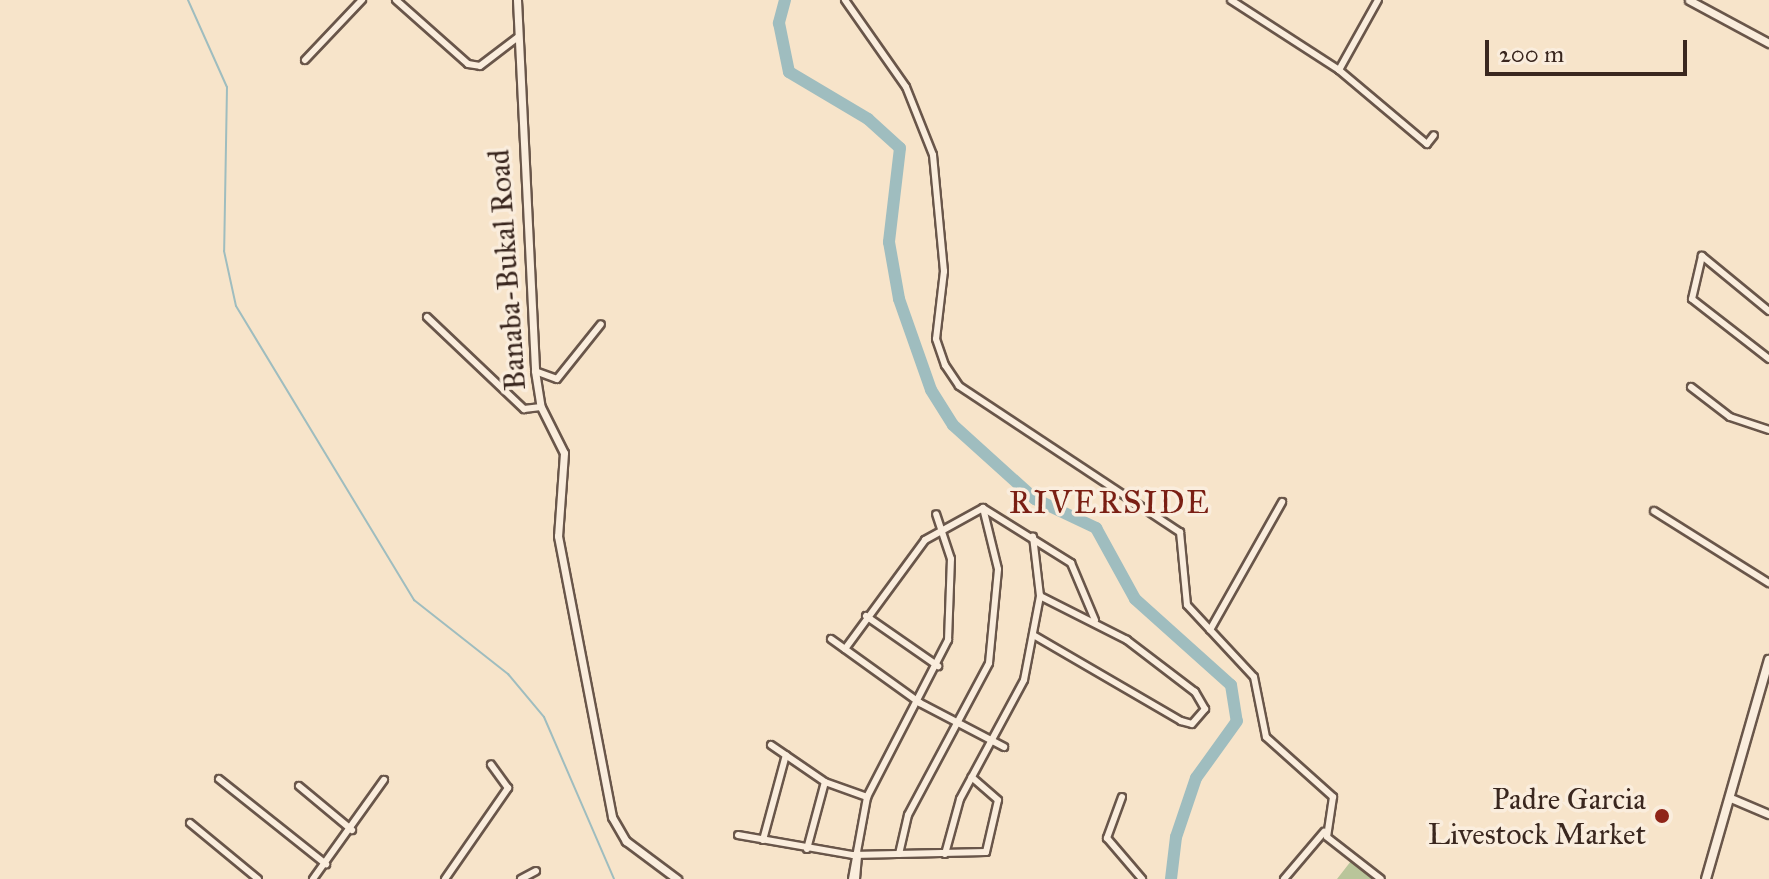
<!DOCTYPE html>
<style>
body{margin:0}
#map{position:relative;width:1769px;height:879px;overflow:hidden;background:#f7e4ca;font-family:"IM FELL Great Primer",serif}
div>[style]{position:absolute}
.green>*{inset:0;background:#b9c59a}
.stream>*{height:2px;margin:-1px;padding:0 1px;transform-origin:1px;border-radius:1px;background:#9fbdbf}
.river>*{height:12px;margin:-6px;padding:0 6px;transform-origin:6px;border-radius:6px;background:#9fbdbf}
.roads{filter:drop-shadow(2px 0 #69564a) drop-shadow(-2px 0 #69564a) drop-shadow(0 2px #69564a) drop-shadow(0 -2px #69564a)}
.minor>*{height:6px;margin:-3px;padding:0 3px;transform-origin:3px;border-radius:3px;background:#faeddd}
.tertiary>*{height:7px;margin:-3.5px;padding:0 3.5px;transform-origin:3.5px;border-radius:3.5px;background:#faeddd}
.secondary>*{height:8px;margin:-4px;padding:0 4px;transform-origin:4px;border-radius:4px;background:#faeddd}
.dots>*{width:22px;height:22px;translate:-50% -50%;box-sizing:border-box;border:4px solid #faeddd;border-radius:50%}
span{translate:-50% -50%;white-space:nowrap;text-align:center;line-height:1.15;-webkit-text-stroke:7px #faeddd;paint-order:stroke}
.street-label{font-size:30px;color:#3a271f}
.poi-label{font-size:30px;color:#3a271f}
.right{translate:-100% -50%;text-align:right}
.neighbourhood-label{font-size:32px;color:#7a1f14;letter-spacing:2px}
.scale{position:absolute;left:1485px;top:40px;width:202px;height:36px;box-sizing:border-box;border:4px solid #3a271f;border-top:0;padding-left:10px;font-size:24px;line-height:28px;white-space:nowrap;color:#3a271f;-webkit-text-stroke:6px #faeddd;paint-order:stroke}
</style>
<div id="map">
<div class="green">
<div style="clip-path:polygon(1351px 861px,1365px 872px,1376px 879px,1337px 879px)"></div>
</div>
<div class="stream">
<div style="left:188px;top:0;width:95px;rotate:65.9deg"></div>
<div style="left:227px;top:87px;width:164px;rotate:91deg"></div>
<div style="left:224px;top:251px;width:56px;rotate:77.7deg"></div>
<div style="left:236px;top:306px;width:344px;rotate:58.8deg"></div>
<div style="left:414px;top:600px;width:120px;rotate:38.2deg"></div>
<div style="left:508px;top:674px;width:56px;rotate:50.1deg"></div>
<div style="left:544px;top:717px;width:176px;rotate:66.6deg"></div>
</div>
<div class="river">
<div style="left:785px;top:0;width:24px;rotate:105deg"></div>
<div style="left:779px;top:23px;width:50px;rotate:78.5deg"></div>
<div style="left:789px;top:72px;width:92px;rotate:30.7deg"></div>
<div style="left:868px;top:119px;width:43px;rotate:42.2deg"></div>
<div style="left:900px;top:148px;width:95px;rotate:96.7deg"></div>
<div style="left:889px;top:242px;width:58px;rotate:80deg"></div>
<div style="left:899px;top:299px;width:96px;rotate:70.6deg"></div>
<div style="left:931px;top:390px;width:41px;rotate:57.8deg"></div>
<div style="left:953px;top:425px;width:110px;rotate:42.1deg"></div>
<div style="left:1035px;top:499px;width:68px;rotate:25.4deg"></div>
<div style="left:1096px;top:528px;width:81px;rotate:61.2deg"></div>
<div style="left:1135px;top:599px;width:129px;rotate:41.9deg"></div>
<div style="left:1231px;top:685px;width:36px;rotate:81deg"></div>
<div style="left:1237px;top:721px;width:70px;rotate:125.7deg"></div>
<div style="left:1196px;top:778px;width:62px;rotate:108.7deg"></div>
<div style="left:1176px;top:837px;width:42px;rotate:96.8deg"></div>
</div>
<div class="roads">
<div class="minor">
<div style="left:396px;top:0;width:96px;rotate:41.6deg"></div>
<div style="left:468px;top:64px;width:12px;rotate:9deg"></div>
<div style="left:480px;top:66px;width:48px;rotate:-37.3deg"></div>
<div style="left:845px;top:0;width:106px;rotate:55deg"></div>
<div style="left:906px;top:87px;width:73px;rotate:68.3deg"></div>
<div style="left:933px;top:155px;width:117px;rotate:84.6deg"></div>
<div style="left:944px;top:271px;width:68px;rotate:96.7deg"></div>
<div style="left:936px;top:339px;width:28px;rotate:71deg"></div>
<div style="left:945px;top:365px;width:25px;rotate:56deg"></div>
<div style="left:959px;top:386px;width:265px;rotate:33.5deg"></div>
<div style="left:1180px;top:532px;width:73px;rotate:84.5deg"></div>
<div style="left:1187px;top:605px;width:98px;rotate:47.1deg"></div>
<div style="left:1254px;top:677px;width:61px;rotate:78.7deg"></div>
<div style="left:1266px;top:737px;width:90px;rotate:41.8deg"></div>
<div style="left:1333px;top:797px;width:40px;rotate:98.5deg"></div>
<div style="left:1327px;top:837px;width:68px;rotate:37.9deg"></div>
<div style="left:1231px;top:0;width:129px;rotate:32.9deg"></div>
<div style="left:1339px;top:70px;width:115px;rotate:40.1deg"></div>
<div style="left:1427px;top:144px;width:11px;rotate:-52deg"></div>
<div style="left:305px;top:60px;width:83px;rotate:-46.5deg"></div>
<div style="left:1339px;top:70px;width:80px;rotate:-60.9deg"></div>
<div style="left:1769px;top:311px;width:87px;rotate:-140.6deg"></div>
<div style="left:1702px;top:256px;width:44px;rotate:103.1deg"></div>
<div style="left:1692px;top:299px;width:98px;rotate:37.9deg"></div>
<div style="left:427px;top:317px;width:134px;rotate:43.5deg"></div>
<div style="left:524px;top:409px;width:17px;rotate:-7deg"></div>
<div style="left:535px;top:371px;width:23px;rotate:20deg"></div>
<div style="left:557px;top:379px;width:70px;rotate:-51.3deg"></div>
<div style="left:1691px;top:387px;width:49px;rotate:37.6deg"></div>
<div style="left:1730px;top:417px;width:41px;rotate:18.4deg"></div>
<div style="left:1654px;top:511px;width:136px;rotate:32.1deg"></div>
<div style="left:866px;top:616px;width:88px;rotate:34.8deg"></div>
<div style="left:1210px;top:630px;width:147px;rotate:-60.6deg"></div>
<div style="left:1035px;top:636px;width:169px;rotate:30.2deg"></div>
<div style="left:1181px;top:721px;width:11px;rotate:15deg"></div>
<div style="left:1192px;top:724px;width:20px;rotate:-49deg"></div>
<div style="left:1205px;top:709px;width:20px;rotate:-120deg"></div>
<div style="left:1195px;top:692px;width:86px;rotate:-142.6deg"></div>
<div style="left:1127px;top:640px;width:97px;rotate:-153.2deg"></div>
<div style="left:831px;top:639px;width:110px;rotate:35.7deg"></div>
<div style="left:920px;top:703px;width:95px;rotate:27.6deg"></div>
<div style="left:845px;top:649px;width:135px;rotate:-53.7deg"></div>
<div style="left:925px;top:540px;width:66px;rotate:-28.9deg"></div>
<div style="left:983px;top:508px;width:104px;rotate:32deg"></div>
<div style="left:1071px;top:563px;width:62px;rotate:67.2deg"></div>
<div style="left:771px;top:745px;width:65px;rotate:34.4deg"></div>
<div style="left:825px;top:782px;width:45px;rotate:19.7deg"></div>
<div style="left:219px;top:779px;width:137px;rotate:38.5deg"></div>
<div style="left:299px;top:786px;width:69px;rotate:39.7deg"></div>
<div style="left:1122px;top:797px;width:44px;rotate:110.1deg"></div>
<div style="left:1107px;top:838px;width:54px;rotate:49.5deg"></div>
<div style="left:190px;top:823px;width:88px;rotate:39.5deg"></div>
<div style="left:738px;top:835px;width:117px;rotate:9.9deg"></div>
<div style="left:853px;top:855px;width:133px;rotate:-1.3deg"></div>
<div style="left:986px;top:852px;width:53px;rotate:-77deg"></div>
<div style="left:998px;top:800px;width:35px;rotate:-139deg"></div>
<div style="left:763px;top:840px;width:88px;rotate:-74.9deg"></div>
<div style="left:807px;top:849px;width:69px;rotate:-75deg"></div>
<div style="left:899px;top:854px;width:40px;rotate:-77deg"></div>
<div style="left:908px;top:815px;width:172px;rotate:-61.9deg"></div>
<div style="left:989px;top:663px;width:94px;rotate:-84.5deg"></div>
<div style="left:998px;top:569px;width:63px;rotate:-103.8deg"></div>
<div style="left:945px;top:854px;width:57px;rotate:-74.7deg"></div>
<div style="left:960px;top:799px;width:135px;rotate:-61.7deg"></div>
<div style="left:1024px;top:680px;width:86px;rotate:-79.2deg"></div>
<div style="left:1040px;top:596px;width:60px;rotate:-96.7deg"></div>
<div style="left:313px;top:879px;width:122px;rotate:-54.4deg"></div>
<div style="left:445px;top:879px;width:111px;rotate:-55.3deg"></div>
<div style="left:508px;top:788px;width:29px;rotate:-126deg"></div>
<div style="left:521px;top:879px;width:17px;rotate:-28deg"></div>
<div style="left:852px;top:879px;width:83px;rotate:-79.6deg"></div>
<div style="left:867px;top:797px;width:177px;rotate:-62.7deg"></div>
<div style="left:948px;top:640px;width:81px;rotate:-87.9deg"></div>
<div style="left:951px;top:559px;width:47px;rotate:-108.4deg"></div>
<div style="left:856px;top:879px;width:25px;rotate:-85deg"></div>
<div style="left:1284px;top:879px;width:62px;rotate:-49.6deg"></div>
</div>
<div class="tertiary">
<div style="left:517px;top:0;width:371px;rotate:87.2deg"></div>
<div style="left:535px;top:371px;width:36px;rotate:81deg"></div>
<div style="left:541px;top:407px;width:51px;rotate:63.4deg"></div>
<div style="left:564px;top:453px;width:83px;rotate:94.1deg"></div>
<div style="left:558px;top:536px;width:286px;rotate:79.1deg"></div>
<div style="left:612px;top:817px;width:28px;rotate:60deg"></div>
<div style="left:626px;top:841px;width:64px;rotate:36.7deg"></div>
<div style="left:1689px;top:0;width:91px;rotate:28.3deg"></div>
<div style="left:1733px;top:799px;width:39px;rotate:23deg"></div>
</div>
<div class="secondary">
<div style="left:1706px;top:879px;width:228px;rotate:-74deg"></div>
</div>
</div>
<div class="dots">
<div style="left:1662px;top:816px;background:#8f2418"></div>
</div>
<div class="street-label">
<span style="left:507px;top:270px;rotate:-94deg">Banaba-Bukal Road</span>
</div>
<div class="poi-label">
<span class="right" style="left:1646px;top:816px">Padre Garcia<br>Livestock Market</span>
</div>
<div class="neighbourhood-label">
<span style="left:1110px;top:503px">RIVERSIDE</span>
</div>
<div class="scale">200 m</div>
</div>
